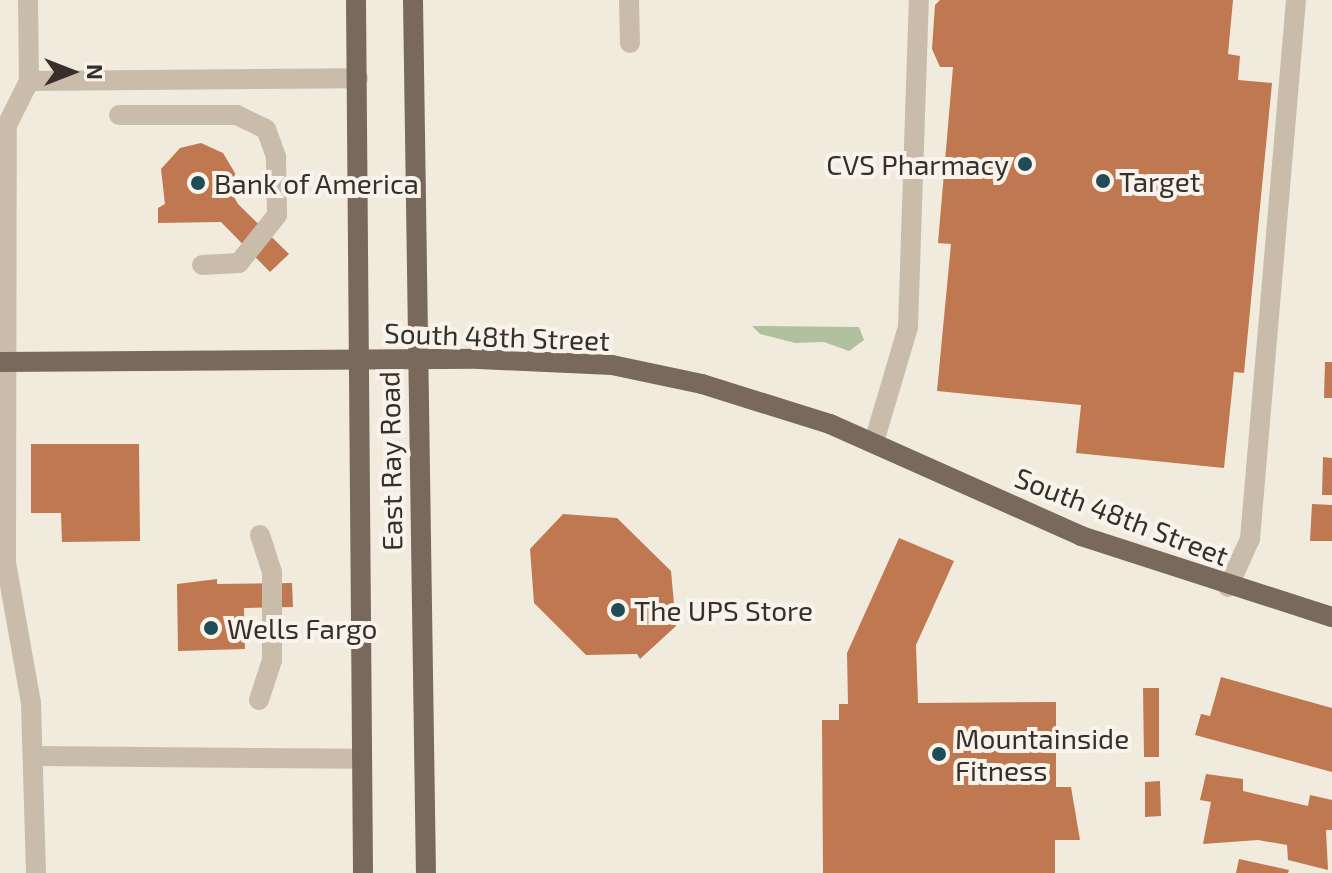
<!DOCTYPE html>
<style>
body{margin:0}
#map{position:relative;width:1332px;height:873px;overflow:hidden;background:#f1ebde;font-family:"Exo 2",sans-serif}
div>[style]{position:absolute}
.green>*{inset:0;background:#b1c09f}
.building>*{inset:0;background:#bf784f}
.minor>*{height:20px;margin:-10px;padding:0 10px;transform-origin:10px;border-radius:10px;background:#c9bcab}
.major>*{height:20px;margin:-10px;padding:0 10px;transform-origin:10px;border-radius:10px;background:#78695c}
.dots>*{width:22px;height:22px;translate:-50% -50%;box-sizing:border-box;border:4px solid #f9f4eb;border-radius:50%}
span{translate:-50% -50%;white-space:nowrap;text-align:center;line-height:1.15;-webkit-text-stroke:8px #f9f4eb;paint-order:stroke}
.poi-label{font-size:28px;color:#37302a}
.right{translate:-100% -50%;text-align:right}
.left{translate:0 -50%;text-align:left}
.street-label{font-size:28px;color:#37302a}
.north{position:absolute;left:32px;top:32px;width:80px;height:80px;-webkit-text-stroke:6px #f9f4eb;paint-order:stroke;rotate:90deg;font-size:22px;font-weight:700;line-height:32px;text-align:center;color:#37302a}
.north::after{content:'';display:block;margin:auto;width:28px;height:36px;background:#37302a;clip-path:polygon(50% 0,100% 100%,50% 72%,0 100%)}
</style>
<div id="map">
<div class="green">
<div style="clip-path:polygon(752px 326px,859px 327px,864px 340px,849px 351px,824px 342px,795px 343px,760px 334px)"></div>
</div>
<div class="building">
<div style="clip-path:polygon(940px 0,1233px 0,1228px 54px,1240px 56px,1238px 80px,1272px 83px,1244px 373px,1234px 372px,1224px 468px,1076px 453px,1081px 405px,937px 391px,951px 244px,938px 243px,953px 67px,940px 67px,932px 49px,935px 5px)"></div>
<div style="clip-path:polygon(201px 143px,223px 153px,235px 173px,233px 195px,238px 204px,289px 254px,270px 272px,221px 222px,158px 223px,158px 208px,165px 204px,161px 169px,180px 148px)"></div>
<div style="clip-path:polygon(1325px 362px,1332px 362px,1332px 398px,1324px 398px)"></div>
<div style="clip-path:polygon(31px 444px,139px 444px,140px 541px,62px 542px,61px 513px,31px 513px)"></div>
<div style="clip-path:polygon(1323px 457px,1332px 458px,1332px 495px,1322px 495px)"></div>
<div style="clip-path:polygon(1312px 504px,1332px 505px,1332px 541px,1310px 541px)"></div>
<div style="clip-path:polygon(563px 514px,617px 518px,671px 571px,676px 626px,640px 659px,637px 654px,586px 655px,534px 603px,530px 549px)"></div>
<div style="clip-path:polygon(899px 538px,954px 561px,916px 645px,918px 703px,1056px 702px,1056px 787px,1071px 787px,1080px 840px,1055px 840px,1055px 873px,823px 873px,822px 720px,839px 720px,839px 704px,848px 704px,847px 653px)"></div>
<div style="clip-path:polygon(217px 579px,217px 584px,292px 583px,293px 607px,244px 608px,245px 649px,178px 651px,177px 584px)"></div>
<div style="clip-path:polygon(1221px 677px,1332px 708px,1332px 772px,1195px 735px,1201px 714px,1210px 716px)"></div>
<div style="clip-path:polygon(1143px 688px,1159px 688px,1159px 757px,1144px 757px)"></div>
<div style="clip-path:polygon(1206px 774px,1243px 779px,1243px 791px,1308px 806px,1310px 795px,1332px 800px,1332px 830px,1326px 830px,1328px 870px,1288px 860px,1287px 845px,1258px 840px,1203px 844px,1211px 802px,1200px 800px)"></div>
<div style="clip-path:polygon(1160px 781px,1161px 816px,1145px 817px,1145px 782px)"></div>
<div style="clip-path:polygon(1239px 859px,1289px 870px,1288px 873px,1236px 873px)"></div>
</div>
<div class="minor">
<div style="left:28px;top:0;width:81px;rotate:89.3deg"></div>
<div style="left:629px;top:0;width:43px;rotate:88.7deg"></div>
<div style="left:119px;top:115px;width:118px"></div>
<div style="left:237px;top:115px;width:32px;rotate:26deg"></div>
<div style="left:266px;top:129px;width:30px;rotate:70deg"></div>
<div style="left:276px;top:157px;width:58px;rotate:89deg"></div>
<div style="left:277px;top:215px;width:61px;rotate:128.4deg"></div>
<div style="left:239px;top:263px;width:37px;rotate:177deg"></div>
<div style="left:874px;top:442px;width:120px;rotate:-73.5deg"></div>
<div style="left:908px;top:327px;width:327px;rotate:-88.1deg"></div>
<div style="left:1228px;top:587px;width:53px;rotate:-65.4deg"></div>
<div style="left:1250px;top:539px;width:541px;rotate:-85.12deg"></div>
<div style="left:259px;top:700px;width:42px;rotate:-72deg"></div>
<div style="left:272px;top:660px;width:88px;rotate:-90deg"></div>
<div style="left:272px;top:572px;width:39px;rotate:-108deg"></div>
<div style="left:35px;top:756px;width:327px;rotate:0.5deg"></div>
<div style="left:36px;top:873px;width:170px;rotate:-91.7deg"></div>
<div style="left:31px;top:703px;width:143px;rotate:-100.1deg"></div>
<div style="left:6px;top:562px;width:437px;rotate:-89.9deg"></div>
<div style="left:7px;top:125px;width:49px;rotate:-63.4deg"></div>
<div style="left:29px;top:81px;width:329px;rotate:-0.5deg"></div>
</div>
<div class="major">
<div style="left:356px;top:0;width:873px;rotate:89.54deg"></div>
<div style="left:413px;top:0;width:873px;rotate:89.15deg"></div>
<div style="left:0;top:362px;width:479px;rotate:-0.4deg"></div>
<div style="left:479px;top:359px;width:133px;rotate:2.6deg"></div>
<div style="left:612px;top:365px;width:92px;rotate:11.9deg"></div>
<div style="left:702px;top:384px;width:134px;rotate:17.4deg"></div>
<div style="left:830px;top:424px;width:275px;rotate:24deg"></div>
<div style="left:1081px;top:536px;width:264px;rotate:17.9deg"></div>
</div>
<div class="dots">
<div style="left:1025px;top:164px;background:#214c56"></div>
<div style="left:1103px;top:181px;background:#214c56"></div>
<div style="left:198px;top:183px;background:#214c56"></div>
<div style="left:618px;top:610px;background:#214c56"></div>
<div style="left:211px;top:628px;background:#214c56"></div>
<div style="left:939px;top:754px;background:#214c56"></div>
</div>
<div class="poi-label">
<span class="right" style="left:1009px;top:164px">CVS Pharmacy</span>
<span class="left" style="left:1119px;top:181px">Target</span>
<span class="left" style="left:214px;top:183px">Bank of America</span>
<span class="left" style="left:634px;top:610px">The UPS Store</span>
<span class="left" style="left:227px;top:628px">Wells Fargo</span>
<span class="left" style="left:955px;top:754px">Mountainside<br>Fitness</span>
</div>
<div class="street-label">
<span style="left:497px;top:336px;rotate:2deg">South 48th Street</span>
<span style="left:390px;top:461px;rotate:-91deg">East Ray Road</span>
<span style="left:1122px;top:516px;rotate:21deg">South 48th Street</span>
</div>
<div class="north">N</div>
</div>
